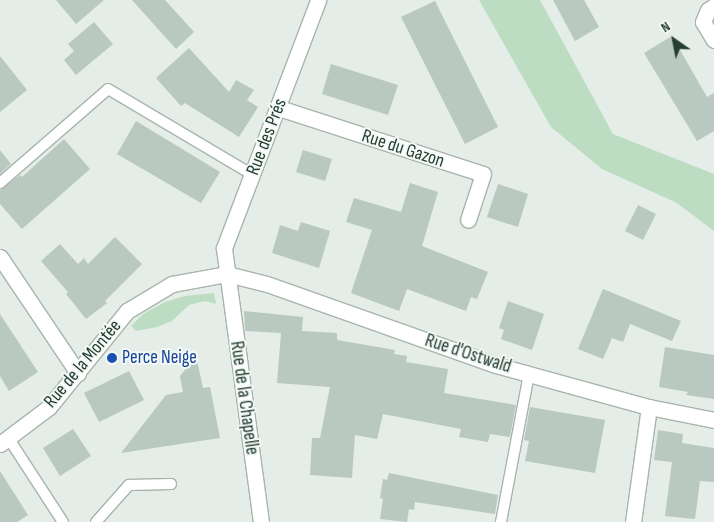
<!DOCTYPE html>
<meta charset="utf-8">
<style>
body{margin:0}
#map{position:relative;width:714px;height:522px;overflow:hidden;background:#e4ede7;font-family:"Sofia Sans Condensed",sans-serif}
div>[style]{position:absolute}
.green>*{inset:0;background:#bdddc2}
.building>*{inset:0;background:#b9c8c0}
.roads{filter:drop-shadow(1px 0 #a7b5ad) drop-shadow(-1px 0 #a7b5ad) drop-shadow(0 1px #a7b5ad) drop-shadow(0 -1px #a7b5ad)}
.service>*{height:10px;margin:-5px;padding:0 5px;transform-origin:5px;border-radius:5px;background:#fff}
.minor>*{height:15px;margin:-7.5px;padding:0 7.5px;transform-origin:7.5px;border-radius:7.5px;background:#fff}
.secondary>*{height:15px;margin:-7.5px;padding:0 7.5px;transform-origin:7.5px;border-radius:7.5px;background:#fff}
.dots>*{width:14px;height:14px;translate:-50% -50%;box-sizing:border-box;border:2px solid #f4f9f6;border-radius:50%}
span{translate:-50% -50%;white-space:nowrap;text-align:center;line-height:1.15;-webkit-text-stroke:4px #f4f9f6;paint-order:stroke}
.street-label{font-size:19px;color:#243e33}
.transit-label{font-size:19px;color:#164399}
.left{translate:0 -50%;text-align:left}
.north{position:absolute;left:649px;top:15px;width:50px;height:50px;-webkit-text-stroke:4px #f4f9f6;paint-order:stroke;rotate:327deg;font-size:14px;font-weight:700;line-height:20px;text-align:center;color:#243e33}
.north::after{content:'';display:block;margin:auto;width:18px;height:22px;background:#243e33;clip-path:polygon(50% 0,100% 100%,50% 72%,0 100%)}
</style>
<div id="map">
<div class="green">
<div style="clip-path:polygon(479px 0,540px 0,613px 134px,714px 174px,714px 231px,677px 203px,602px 169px,551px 127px)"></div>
<div style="clip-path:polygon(214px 293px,216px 304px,205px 301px,189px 305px,172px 321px,157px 327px,136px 331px,131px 326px,143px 314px,165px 302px,185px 296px)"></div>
</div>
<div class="building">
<div style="clip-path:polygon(56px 0,104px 0,76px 24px)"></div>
<div style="clip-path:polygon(132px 0,165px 0,194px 32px,176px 49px)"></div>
<div style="clip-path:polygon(553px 0,584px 0,599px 27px,575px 41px)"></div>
<div style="clip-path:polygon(435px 1px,498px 127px,465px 144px,401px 17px)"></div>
<div style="clip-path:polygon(94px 22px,113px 44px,76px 75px,64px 60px,74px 51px,68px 44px)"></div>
<div style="clip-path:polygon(672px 36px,707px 97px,714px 93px,714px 131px,697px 141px,644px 53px)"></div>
<div style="clip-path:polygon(189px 48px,229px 92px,236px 80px,254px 90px,247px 100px,258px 107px,239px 137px,185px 103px,181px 106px,156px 78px)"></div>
<div style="clip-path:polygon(0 56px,27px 90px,0 112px)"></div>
<div style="clip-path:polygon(331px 64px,398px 85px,388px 115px,322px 94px)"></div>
<div style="clip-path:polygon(136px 121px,220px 172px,201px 203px,117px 154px)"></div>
<div style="clip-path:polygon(64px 139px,90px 169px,22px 229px,0 204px,0 190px,20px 175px,22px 177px)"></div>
<div style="clip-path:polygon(0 150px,11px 164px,0 174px)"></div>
<div style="clip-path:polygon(303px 150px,332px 159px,325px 181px,296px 172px)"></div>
<div style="clip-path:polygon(410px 183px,438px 192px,422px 246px,488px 272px,477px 299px,471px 297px,466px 311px,407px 289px,399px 311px,351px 293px,372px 230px,346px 222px,354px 198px,401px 212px)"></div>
<div style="clip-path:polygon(498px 184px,528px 194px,518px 227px,487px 217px)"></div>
<div style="clip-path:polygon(638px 205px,656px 214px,643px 240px,625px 231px)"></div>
<div style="clip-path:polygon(301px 222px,330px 231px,319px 268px,272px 253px,280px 225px,298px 231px)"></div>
<div style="clip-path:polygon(115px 237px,142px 264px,105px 301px,107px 303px,86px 319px,66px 294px,68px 292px,41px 261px,60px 244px,78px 264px,84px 258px,88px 264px)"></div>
<div style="clip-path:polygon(603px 289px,681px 321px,672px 341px,630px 324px,623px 342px,612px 338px,603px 359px,578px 349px)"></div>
<div style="clip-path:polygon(508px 301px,544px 314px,532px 350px,501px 339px,504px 330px,499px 328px)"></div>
<div style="clip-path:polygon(244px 311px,303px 317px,302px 331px,337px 333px,337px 340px,395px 350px,394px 354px,407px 356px,406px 362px,448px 369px,444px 393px,516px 405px,510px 437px,490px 434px,488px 442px,459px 437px,461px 429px,383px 414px,377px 439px,355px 435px,352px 478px,310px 475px,312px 438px,320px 438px,330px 387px,277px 383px,281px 333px,245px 331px)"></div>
<div style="clip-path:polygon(0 314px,38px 372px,9px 391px,0 376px)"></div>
<div style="clip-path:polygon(665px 347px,714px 355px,714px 399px,686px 395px,688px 392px,659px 387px)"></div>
<div style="clip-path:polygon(196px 356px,203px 388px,210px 387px,220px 438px,121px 453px,166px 395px,183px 392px,180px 376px)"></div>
<div style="clip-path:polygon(129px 371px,144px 400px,99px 422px,84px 393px)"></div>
<div style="clip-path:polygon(530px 407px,605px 420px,595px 473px,525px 461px,529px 441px,524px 440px)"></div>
<div style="clip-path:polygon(73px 429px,91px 456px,60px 476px,43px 448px)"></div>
<div style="clip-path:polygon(658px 430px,683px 434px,682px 443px,714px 448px,714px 482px,700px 481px,695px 519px,665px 516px,672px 462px,654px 460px)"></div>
<div style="clip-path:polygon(0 471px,28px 515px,17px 522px,0 522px)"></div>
<div style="clip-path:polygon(389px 473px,498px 495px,495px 514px,415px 502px,414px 510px,409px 509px,407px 522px,380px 519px,383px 499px,380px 498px,383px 479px,387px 480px)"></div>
</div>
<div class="roads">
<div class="service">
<div style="left:0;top:183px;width:143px;rotate:-41deg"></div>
<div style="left:108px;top:89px;width:169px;rotate:30.7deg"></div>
<div style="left:9px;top:439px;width:99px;rotate:57deg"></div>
<div style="left:96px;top:522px;width:50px;rotate:-48.3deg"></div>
<div style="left:129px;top:485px;width:42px;rotate:-1.4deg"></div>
<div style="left:501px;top:522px;width:151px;rotate:-79.3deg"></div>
</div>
<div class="minor">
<div style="left:714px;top:6px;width:7px;rotate:146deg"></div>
<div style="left:708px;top:10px;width:13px;rotate:113deg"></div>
<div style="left:703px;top:22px;width:21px;rotate:59deg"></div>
<div style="left:279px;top:108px;width:214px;rotate:17.9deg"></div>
<div style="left:483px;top:174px;width:48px;rotate:108.1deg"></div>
<div style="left:0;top:257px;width:140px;rotate:56.1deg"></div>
<div style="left:261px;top:522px;width:276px;rotate:-97.7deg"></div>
<div style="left:224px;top:248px;width:265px;rotate:-69.2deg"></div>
<div style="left:633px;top:522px;width:116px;rotate:-82.1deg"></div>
</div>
<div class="secondary">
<div style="left:0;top:444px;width:61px;rotate:-37.1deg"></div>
<div style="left:49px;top:407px;width:124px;rotate:-50.9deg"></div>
<div style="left:127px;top:311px;width:52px;rotate:-31deg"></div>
<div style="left:172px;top:284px;width:56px;rotate:-10.3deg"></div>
<div style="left:227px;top:274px;width:41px;rotate:14deg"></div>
<div style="left:267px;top:284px;width:243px;rotate:19.5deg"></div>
<div style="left:496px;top:365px;width:159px;rotate:15.4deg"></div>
<div style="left:649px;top:407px;width:66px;rotate:11.3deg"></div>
</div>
</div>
<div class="dots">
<div style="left:112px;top:358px;background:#1a4fb4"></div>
</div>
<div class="street-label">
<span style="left:267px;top:137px;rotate:-69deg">Rue des Prés</span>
<span style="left:403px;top:149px;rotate:18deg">Rue du Gazon</span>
<span style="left:468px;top:354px;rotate:18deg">Rue d'Ostwald</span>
<span style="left:83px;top:364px;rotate:-50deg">Rue de la Montée</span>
<span style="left:244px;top:398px;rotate:82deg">Rue de la Chapelle</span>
</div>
<div class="transit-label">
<span class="left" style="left:122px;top:358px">Perce Neige</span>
</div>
<div class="north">N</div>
</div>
